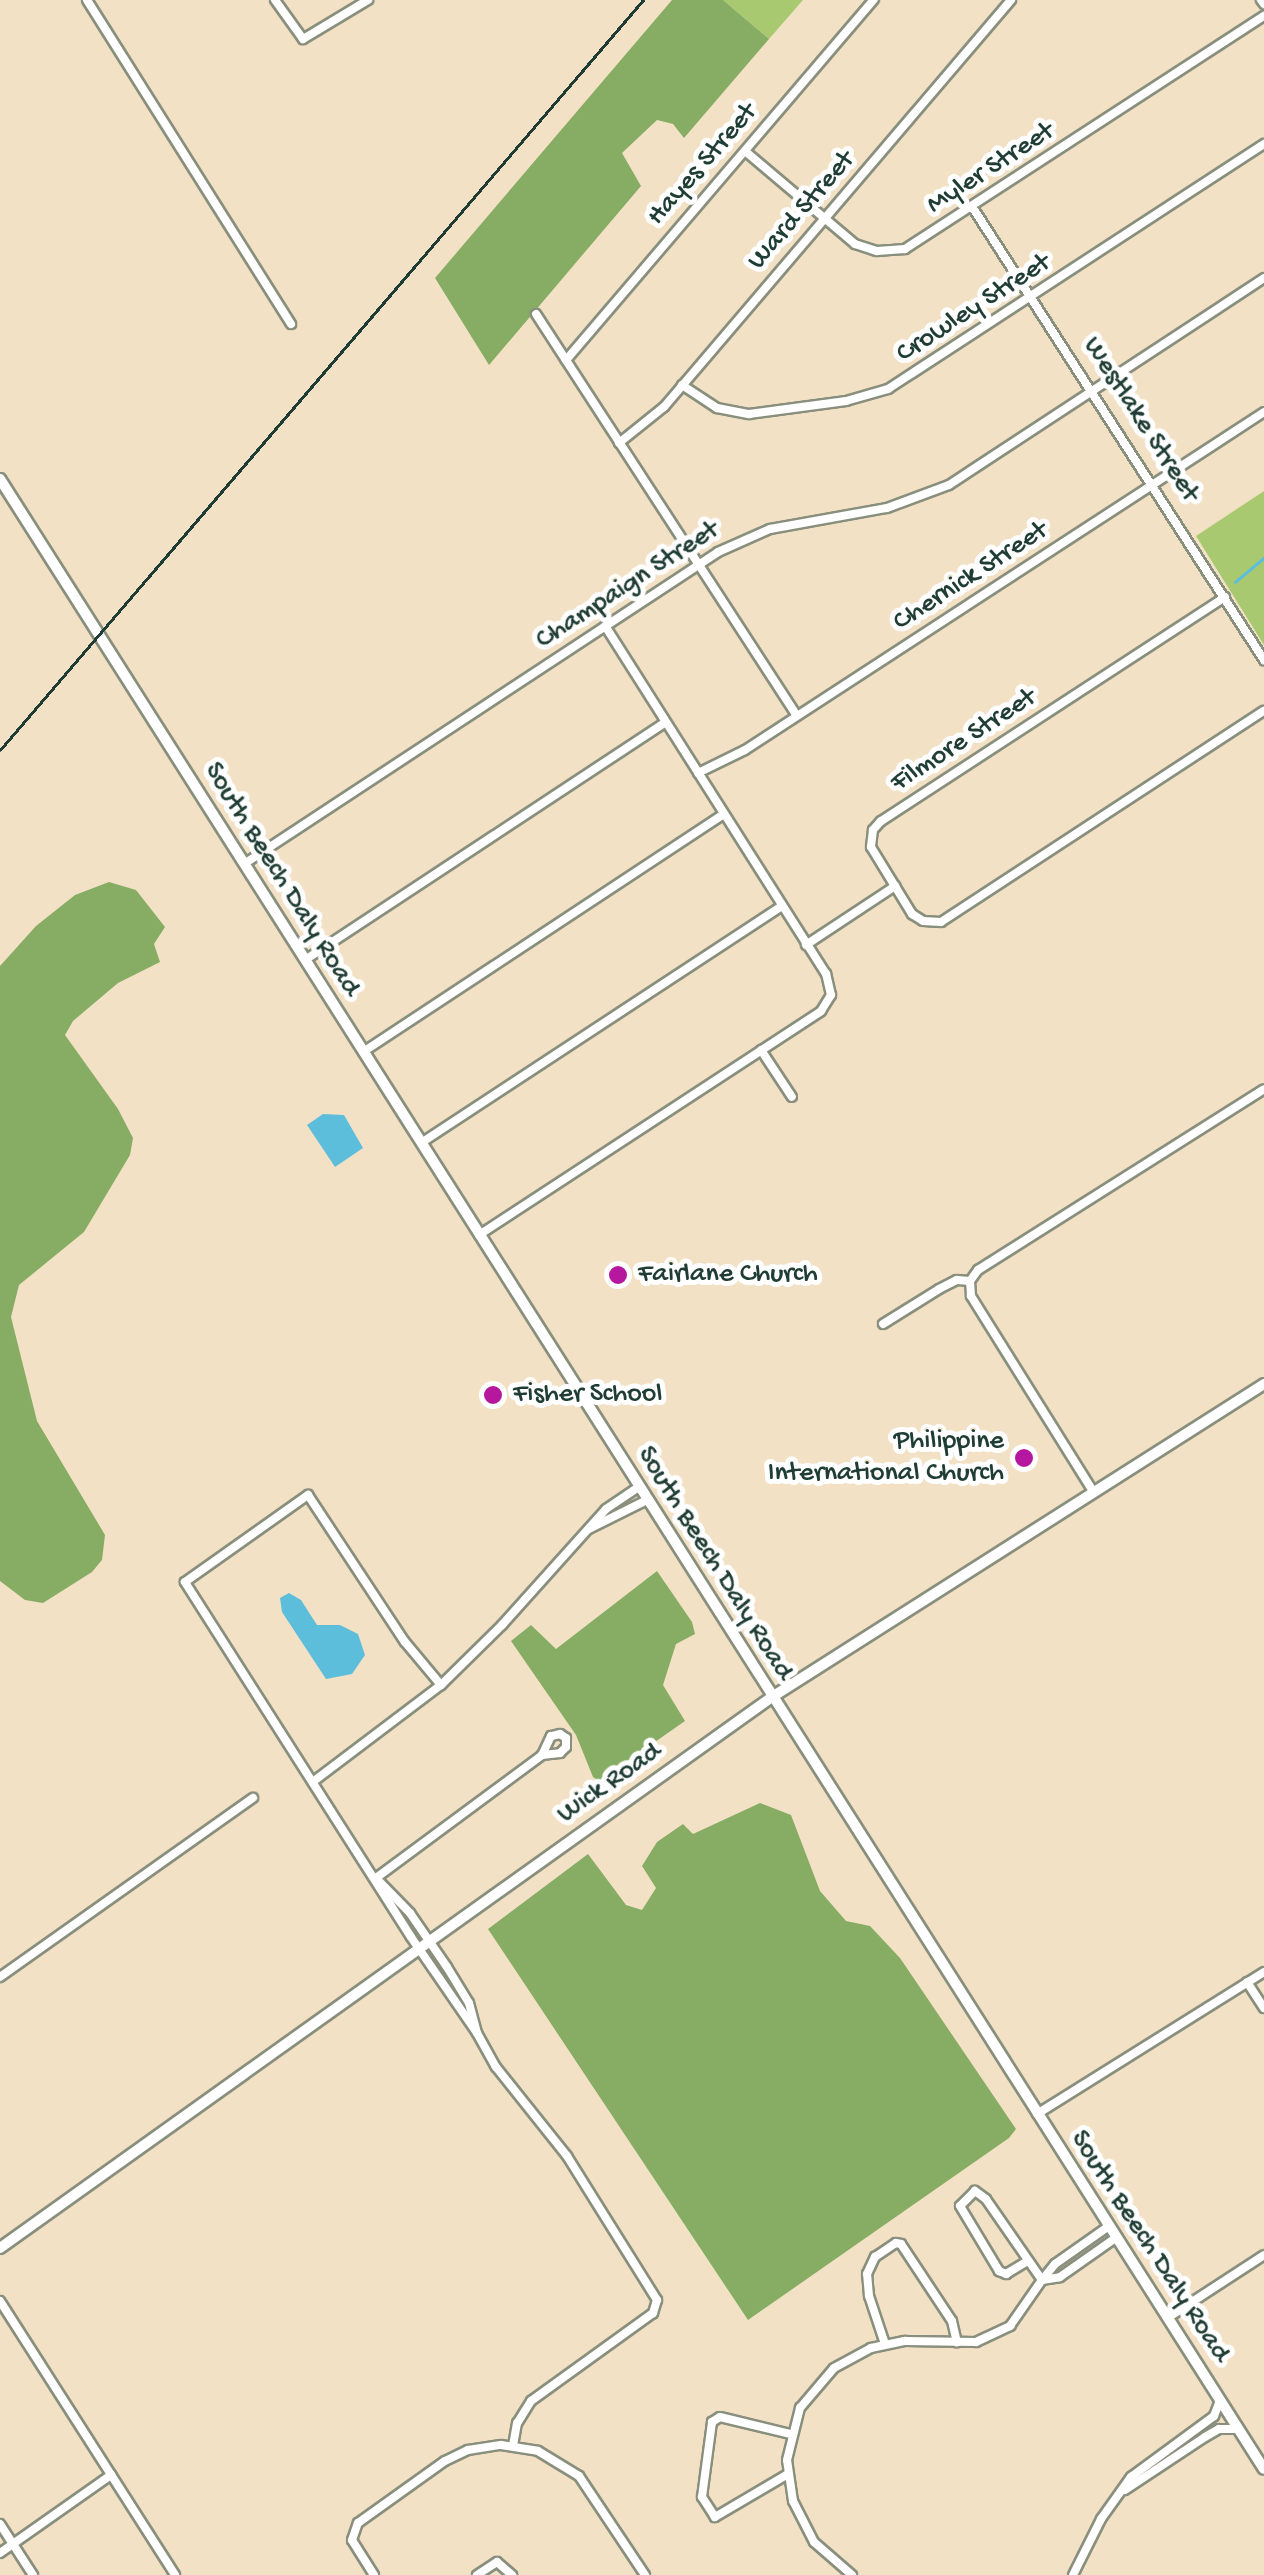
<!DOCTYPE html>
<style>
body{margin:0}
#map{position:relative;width:1264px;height:2575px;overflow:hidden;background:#f3e1c6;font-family:"Gochi Hand",sans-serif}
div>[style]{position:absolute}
.green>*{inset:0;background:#a9c971}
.forest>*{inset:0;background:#86ad63}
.water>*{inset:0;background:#5dbedb}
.stream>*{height:2.5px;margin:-1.25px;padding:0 1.25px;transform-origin:1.25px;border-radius:1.25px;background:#5dbedb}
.roads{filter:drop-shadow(2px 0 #898f7d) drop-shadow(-2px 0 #898f7d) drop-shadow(0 2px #898f7d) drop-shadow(0 -2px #898f7d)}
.minor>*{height:8px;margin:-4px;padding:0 4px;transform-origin:4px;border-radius:4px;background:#fff}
.tertiary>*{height:10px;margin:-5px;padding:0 5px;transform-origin:5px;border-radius:5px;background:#fff}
.rail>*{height:2.5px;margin:-1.25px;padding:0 1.25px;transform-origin:1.25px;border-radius:1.25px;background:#1f3d34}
.dots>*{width:28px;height:28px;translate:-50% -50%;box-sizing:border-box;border:5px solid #fff;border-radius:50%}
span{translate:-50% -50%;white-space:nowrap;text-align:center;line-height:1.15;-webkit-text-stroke:10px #fff;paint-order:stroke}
.street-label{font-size:28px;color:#1f3d34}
.poi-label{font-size:28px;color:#1f3d34}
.left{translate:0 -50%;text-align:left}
.right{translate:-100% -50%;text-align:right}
</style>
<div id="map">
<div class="green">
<div style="clip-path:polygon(723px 0,803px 0,769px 39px)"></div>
<div style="clip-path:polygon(1264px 491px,1264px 645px,1196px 536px)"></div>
</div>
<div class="forest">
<div style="clip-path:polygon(672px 0,723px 0,769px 39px,684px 138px,673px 124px,657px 120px,622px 153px,641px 186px,489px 365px,435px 278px)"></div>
<div style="clip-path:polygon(109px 882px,136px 890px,165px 927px,154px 944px,160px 962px,118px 983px,73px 1021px,65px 1035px,118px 1109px,133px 1138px,130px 1155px,84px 1232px,19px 1285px,11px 1317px,37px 1421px,105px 1535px,102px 1560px,92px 1572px,43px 1603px,25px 1600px,0 1581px,0 966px,36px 926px,75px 895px)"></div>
<div style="clip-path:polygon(657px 1571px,692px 1622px,695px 1634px,676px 1644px,663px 1685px,685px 1721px,599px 1781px,593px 1777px,576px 1735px,511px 1641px,531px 1625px,556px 1649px)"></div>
<div style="clip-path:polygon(760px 1803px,791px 1815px,820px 1891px,846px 1921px,870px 1926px,900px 1958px,1016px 2129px,1009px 2138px,748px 2320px,488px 1929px,588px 1854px,626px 1905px,642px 1910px,656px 1888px,642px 1866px,657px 1842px,683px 1824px,693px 1834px)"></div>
</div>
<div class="water">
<div style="clip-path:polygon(323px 1114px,344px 1115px,363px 1148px,335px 1167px,307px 1125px)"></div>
<div style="clip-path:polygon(289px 1593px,301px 1600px,317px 1625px,340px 1625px,358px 1634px,365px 1655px,352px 1674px,326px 1679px,282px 1612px,280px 1598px)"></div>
</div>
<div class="stream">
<div style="left:1235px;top:582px;width:38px;rotate:-40deg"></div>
</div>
<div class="roads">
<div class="minor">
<div style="left:87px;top:0;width:383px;rotate:57.8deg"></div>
<div style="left:275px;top:0;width:48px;rotate:54.3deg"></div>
<div style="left:303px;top:39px;width:76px;rotate:-31deg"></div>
<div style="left:1261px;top:0;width:5px;rotate:53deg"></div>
<div style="left:745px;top:151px;width:144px;rotate:40.2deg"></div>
<div style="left:855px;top:244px;width:23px;rotate:18deg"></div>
<div style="left:877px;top:251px;width:28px;rotate:-4deg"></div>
<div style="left:905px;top:249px;width:428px;rotate:-33deg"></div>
<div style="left:973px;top:208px;width:538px;rotate:57.23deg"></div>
<div style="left:536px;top:314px;width:479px;rotate:57deg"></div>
<div style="left:566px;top:360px;width:474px;rotate:-49.5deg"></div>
<div style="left:682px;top:385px;width:42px;rotate:33.3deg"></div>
<div style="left:717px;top:408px;width:33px;rotate:11deg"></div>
<div style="left:749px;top:414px;width:98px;rotate:-7.6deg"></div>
<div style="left:846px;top:401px;width:44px;rotate:-15.9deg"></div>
<div style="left:888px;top:389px;width:449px;rotate:-33.1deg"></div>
<div style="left:619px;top:443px;width:58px;rotate:-38.7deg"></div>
<div style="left:664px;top:407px;width:535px;rotate:-49.55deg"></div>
<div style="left:1225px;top:597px;width:411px;rotate:146.9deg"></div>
<div style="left:881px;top:821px;width:12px;rotate:132deg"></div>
<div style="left:873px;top:830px;width:17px;rotate:97deg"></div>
<div style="left:871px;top:847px;width:79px;rotate:58.5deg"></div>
<div style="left:912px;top:914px;width:13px;rotate:32deg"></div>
<div style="left:923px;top:921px;width:18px;rotate:3deg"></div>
<div style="left:941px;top:922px;width:386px;rotate:-33.2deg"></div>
<div style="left:698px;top:773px;width:52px;rotate:-26.1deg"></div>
<div style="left:745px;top:750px;width:619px;rotate:-33.07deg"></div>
<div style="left:244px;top:864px;width:567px;rotate:-33.35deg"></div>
<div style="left:718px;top:552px;width:57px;rotate:-23.9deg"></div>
<div style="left:770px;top:529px;width:119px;rotate:-10.2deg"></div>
<div style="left:887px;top:508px;width:66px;rotate:-20.4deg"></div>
<div style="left:949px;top:485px;width:377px;rotate:-33.3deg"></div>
<div style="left:806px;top:945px;width:107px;rotate:-33.5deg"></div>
<div style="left:305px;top:960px;width:432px;rotate:-33.4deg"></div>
<div style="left:761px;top:1050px;width:56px;rotate:56.6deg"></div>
<div style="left:363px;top:1052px;width:432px;rotate:-33.4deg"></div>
<div style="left:421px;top:1143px;width:432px;rotate:-33.3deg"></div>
<div style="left:479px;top:1235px;width:409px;rotate:-33.2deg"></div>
<div style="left:821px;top:1011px;width:19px;rotate:-58deg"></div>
<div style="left:831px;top:995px;width:22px;rotate:-103deg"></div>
<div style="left:826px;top:974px;width:412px;rotate:-122.4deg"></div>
<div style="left:970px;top:1281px;width:14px;rotate:-54deg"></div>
<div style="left:978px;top:1270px;width:338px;rotate:-32.3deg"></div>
<div style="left:970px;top:1281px;width:15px;rotate:86deg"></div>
<div style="left:971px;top:1296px;width:230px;rotate:58deg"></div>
<div style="left:883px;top:1324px;width:66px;rotate:-32deg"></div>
<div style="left:939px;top:1289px;width:20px;rotate:-27deg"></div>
<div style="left:957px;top:1280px;width:13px;rotate:4deg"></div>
<div style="left:589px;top:1529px;width:65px;rotate:-26.6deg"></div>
<div style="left:314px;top:1781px;width:159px;rotate:-37.1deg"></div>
<div style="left:441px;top:1685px;width:86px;rotate:-44.5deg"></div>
<div style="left:502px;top:1625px;width:156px;rotate:-48.1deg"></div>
<div style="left:606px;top:1509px;width:40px;rotate:-34deg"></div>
<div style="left:376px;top:1878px;width:49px;rotate:45.8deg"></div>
<div style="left:410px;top:1913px;width:65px;rotate:55.6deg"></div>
<div style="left:447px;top:1967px;width:42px;rotate:58.6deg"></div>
<div style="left:469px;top:2003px;width:31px;rotate:75deg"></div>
<div style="left:477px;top:2033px;width:116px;rotate:-124.5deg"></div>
<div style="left:411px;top:1937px;width:421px;rotate:-122.5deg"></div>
<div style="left:185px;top:1582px;width:151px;rotate:-35.3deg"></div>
<div style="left:308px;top:1495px;width:176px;rotate:56.6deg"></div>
<div style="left:405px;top:1642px;width:56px;rotate:50.1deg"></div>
<div style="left:376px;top:1878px;width:207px;rotate:-36.5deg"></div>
<div style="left:542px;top:1755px;width:18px;rotate:-6deg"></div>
<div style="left:560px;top:1753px;width:8px;rotate:-45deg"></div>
<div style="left:566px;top:1747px;width:9px;rotate:-90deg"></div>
<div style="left:566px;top:1738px;width:7px;rotate:-146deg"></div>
<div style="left:560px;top:1734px;width:9px;rotate:167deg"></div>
<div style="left:551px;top:1736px;width:21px;rotate:115deg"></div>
<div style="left:0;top:1977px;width:310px;rotate:-35.3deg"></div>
<div style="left:1247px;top:1982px;width:31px;rotate:57deg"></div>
<div style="left:477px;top:2033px;width:39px;rotate:61deg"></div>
<div style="left:496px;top:2067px;width:114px;rotate:51.4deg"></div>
<div style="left:567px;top:2156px;width:170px;rotate:58deg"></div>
<div style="left:657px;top:2300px;width:14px;rotate:107deg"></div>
<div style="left:653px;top:2313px;width:150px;rotate:144.2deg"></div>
<div style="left:531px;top:2401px;width:26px;rotate:122deg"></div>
<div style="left:517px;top:2423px;width:22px;rotate:100deg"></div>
<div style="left:1037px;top:2114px;width:268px;rotate:-32deg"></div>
<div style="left:1109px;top:2226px;width:66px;rotate:144.9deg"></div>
<div style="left:1055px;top:2264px;width:21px;rotate:129deg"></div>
<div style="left:1042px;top:2280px;width:18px;rotate:-9deg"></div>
<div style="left:1060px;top:2277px;width:70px;rotate:-35.1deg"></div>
<div style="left:0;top:2301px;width:325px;rotate:57.4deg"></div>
<div style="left:1169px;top:2317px;width:113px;rotate:-33.1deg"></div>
<div style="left:885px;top:2344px;width:51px;rotate:-108.4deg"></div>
<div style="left:869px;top:2296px;width:22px;rotate:-95deg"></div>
<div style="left:867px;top:2274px;width:19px;rotate:-65deg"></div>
<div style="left:875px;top:2257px;width:25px;rotate:-34deg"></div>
<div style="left:896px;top:2243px;width:5px;rotate:11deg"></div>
<div style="left:901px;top:2244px;width:92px;rotate:56.5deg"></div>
<div style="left:952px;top:2321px;width:22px;rotate:77deg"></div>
<div style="left:788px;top:2474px;width:85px;rotate:149.5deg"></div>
<div style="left:715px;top:2517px;width:24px;rotate:-123deg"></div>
<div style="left:702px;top:2497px;width:76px;rotate:-82.4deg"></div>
<div style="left:712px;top:2422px;width:9px;rotate:-32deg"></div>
<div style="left:720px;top:2417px;width:73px;rotate:13.5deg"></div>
<div style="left:1125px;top:2490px;width:96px;rotate:-33.5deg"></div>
<div style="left:1205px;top:2437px;width:16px;rotate:-30deg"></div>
<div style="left:1219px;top:2429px;width:19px"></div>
<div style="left:0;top:2524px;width:61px;rotate:57.1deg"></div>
<div style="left:0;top:2553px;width:136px;rotate:-35.1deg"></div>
<div style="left:374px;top:2575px;width:41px;rotate:-122.2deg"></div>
<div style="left:352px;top:2540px;width:18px;rotate:-71deg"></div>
<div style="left:358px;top:2523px;width:107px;rotate:-35.5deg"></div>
<div style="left:445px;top:2461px;width:25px;rotate:-26deg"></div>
<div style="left:468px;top:2450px;width:33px;rotate:-9deg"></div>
<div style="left:501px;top:2445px;width:37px;rotate:9deg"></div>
<div style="left:538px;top:2451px;width:48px;rotate:31.4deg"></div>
<div style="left:579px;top:2476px;width:119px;rotate:56.3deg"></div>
<div style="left:477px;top:2575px;width:24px;rotate:-33deg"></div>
<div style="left:497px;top:2562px;width:20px;rotate:41deg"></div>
<div style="left:852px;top:2575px;width:50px;rotate:-139deg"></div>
<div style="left:814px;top:2542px;width:46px;rotate:-117.1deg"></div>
<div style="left:793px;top:2501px;width:41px;rotate:-98.3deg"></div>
<div style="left:787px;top:2460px;width:54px;rotate:-76deg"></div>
<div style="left:800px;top:2408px;width:52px;rotate:-49.6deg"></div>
<div style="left:834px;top:2368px;width:42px;rotate:-28.4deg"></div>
<div style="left:871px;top:2348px;width:35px;rotate:-12deg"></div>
<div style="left:905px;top:2341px;width:71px;rotate:0.8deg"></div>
<div style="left:976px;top:2342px;width:38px;rotate:-25deg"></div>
<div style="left:1010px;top:2326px;width:56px;rotate:-55.2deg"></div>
<div style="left:1042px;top:2280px;width:98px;rotate:-124.7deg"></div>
<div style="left:986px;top:2199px;width:14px;rotate:-144deg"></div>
<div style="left:975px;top:2191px;width:21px;rotate:135deg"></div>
<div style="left:960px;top:2206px;width:76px;rotate:59deg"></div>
<div style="left:999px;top:2271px;width:8px;rotate:23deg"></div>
<div style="left:1006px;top:2274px;width:26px;rotate:-31deg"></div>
<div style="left:1073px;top:2575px;width:63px;rotate:-63.4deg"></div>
<div style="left:1101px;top:2519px;width:52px;rotate:-54.5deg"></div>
<div style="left:1131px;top:2477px;width:103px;rotate:-36.3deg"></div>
<div style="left:1214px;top:2416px;width:17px;rotate:-69deg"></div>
</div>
<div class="tertiary">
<div style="left:0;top:479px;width:2357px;rotate:57.58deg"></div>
<div style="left:0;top:2248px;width:948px;rotate:-35.52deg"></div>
<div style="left:772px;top:1697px;width:583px;rotate:-32.46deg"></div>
</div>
</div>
<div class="rail">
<div style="left:0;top:750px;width:988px;rotate:-49.39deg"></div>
</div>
<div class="dots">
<div style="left:618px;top:1275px;background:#b5179e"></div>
<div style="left:493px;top:1395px;background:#b5179e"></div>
<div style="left:1024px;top:1458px;background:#b5179e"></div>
</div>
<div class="street-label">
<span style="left:703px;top:165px;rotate:-49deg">Hayes Street</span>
<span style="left:991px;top:169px;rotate:-33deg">Myler Street</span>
<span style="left:802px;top:211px;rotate:-49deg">Ward Street</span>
<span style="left:974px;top:309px;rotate:-33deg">Crowley Street</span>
<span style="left:1140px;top:420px;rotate:57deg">Westlake Street</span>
<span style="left:971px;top:577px;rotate:-33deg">Chernick Street</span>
<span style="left:628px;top:586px;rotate:-33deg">Champaign Street</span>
<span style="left:964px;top:741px;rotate:-33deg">Filmore Street</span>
<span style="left:281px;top:880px;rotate:58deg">South Beech Daly Road</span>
<span style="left:714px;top:1564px;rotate:58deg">South Beech Daly Road</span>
<span style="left:610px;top:1784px;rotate:-35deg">Wick Road</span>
<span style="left:1149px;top:2247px;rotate:57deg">South Beech Daly Road</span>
</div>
<div class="poi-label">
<span class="left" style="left:638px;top:1275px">Fairlane Church</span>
<span class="left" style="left:513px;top:1395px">Fisher School</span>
<span class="right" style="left:1004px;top:1458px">Philippine<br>International Church</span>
</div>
</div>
